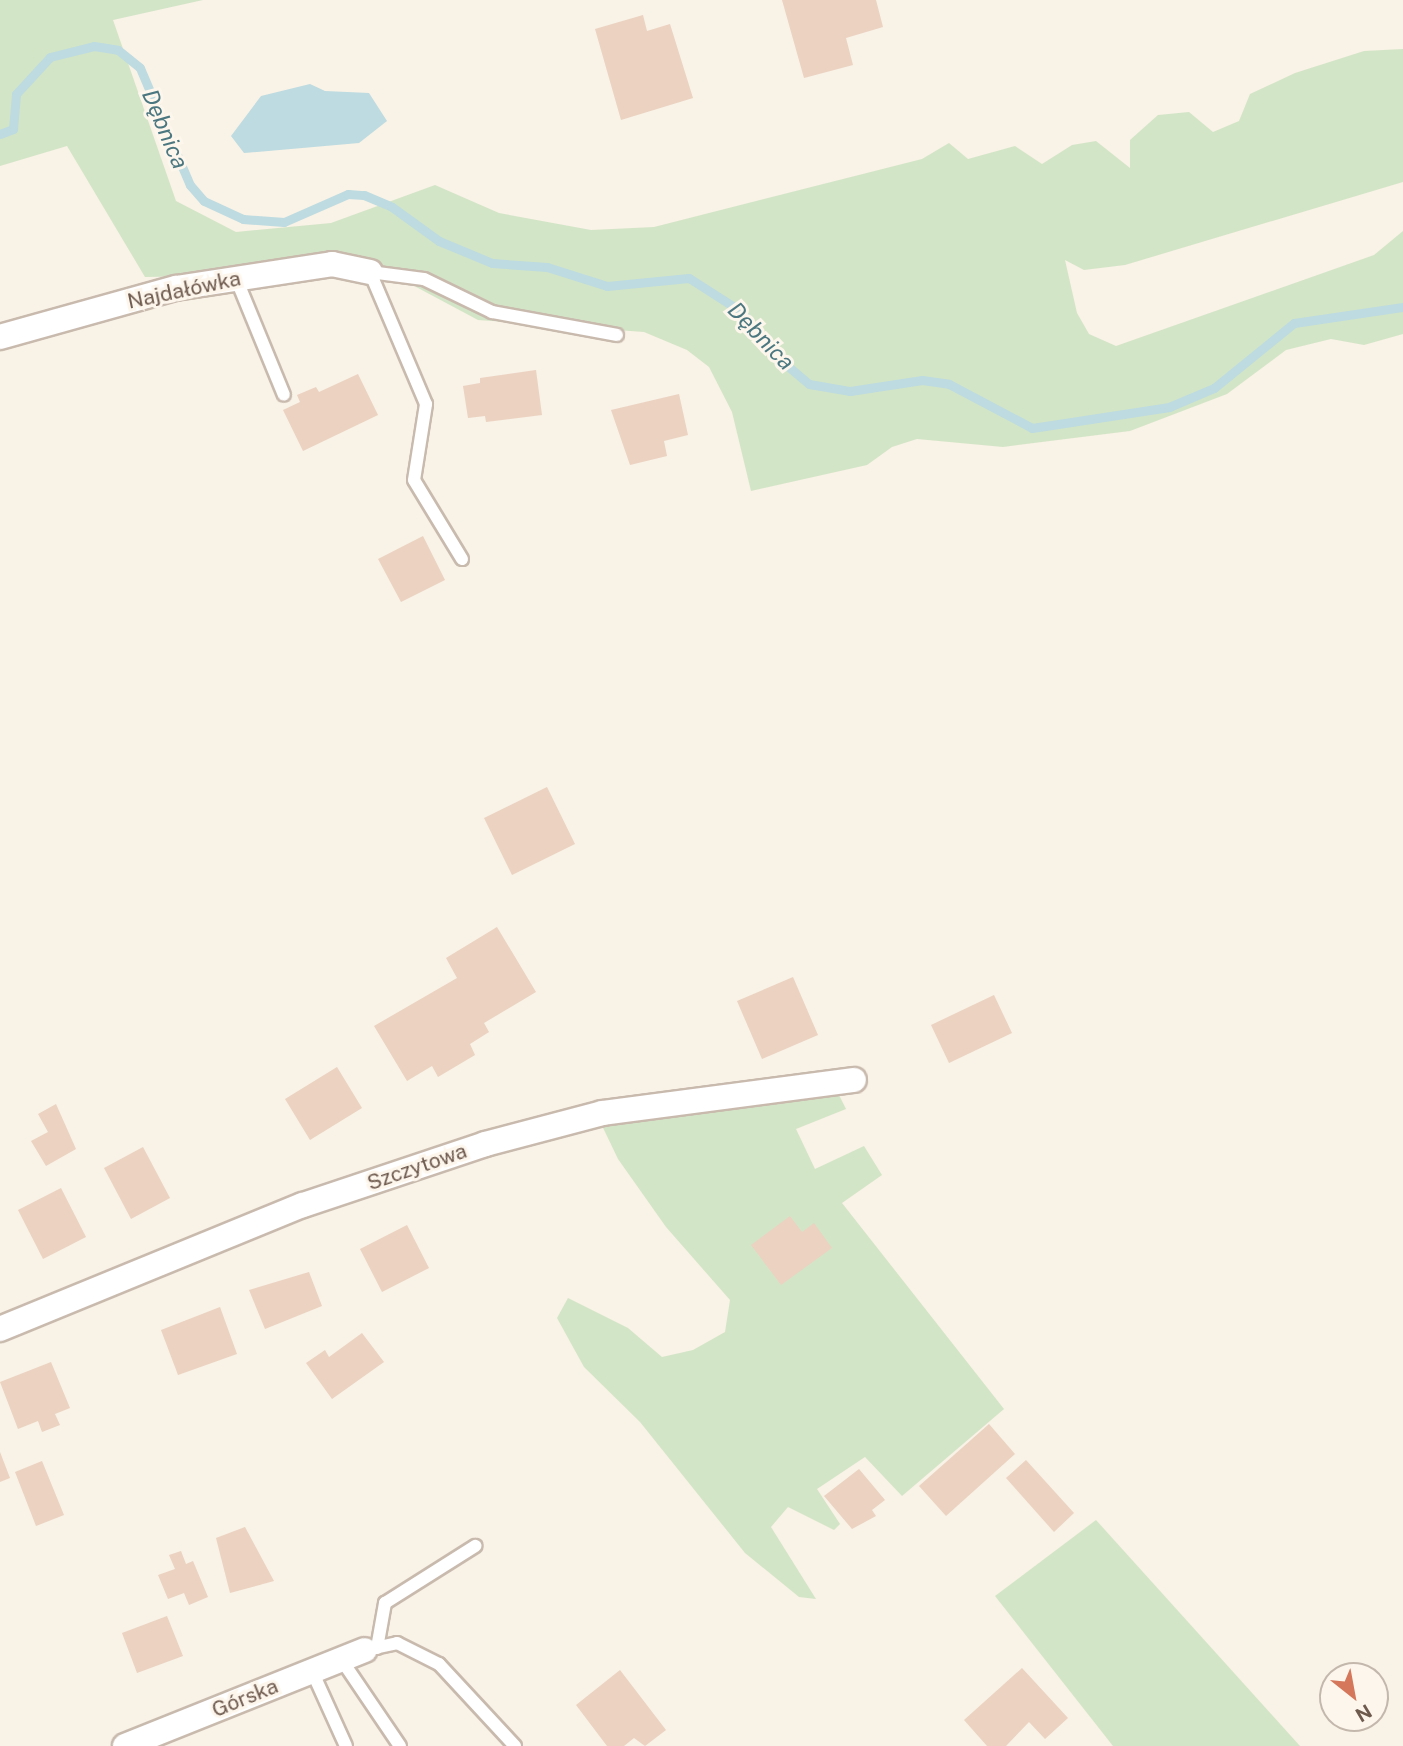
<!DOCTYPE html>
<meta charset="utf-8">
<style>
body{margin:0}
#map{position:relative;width:1403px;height:1746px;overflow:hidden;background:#f9f2e6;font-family:"Public Sans",sans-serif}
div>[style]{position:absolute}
.green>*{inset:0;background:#d3e5c7}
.water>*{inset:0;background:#bddbe0}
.stream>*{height:9px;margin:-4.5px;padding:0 4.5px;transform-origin:4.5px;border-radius:4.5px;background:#bddbe0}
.building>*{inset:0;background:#ebd2c1}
.roads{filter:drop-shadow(2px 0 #c9baae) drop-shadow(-2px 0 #c9baae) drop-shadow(0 2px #c9baae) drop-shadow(0 -2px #c9baae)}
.service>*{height:12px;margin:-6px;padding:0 6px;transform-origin:6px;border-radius:6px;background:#fff}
.minor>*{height:24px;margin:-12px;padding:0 12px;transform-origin:12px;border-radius:12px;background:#fff}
span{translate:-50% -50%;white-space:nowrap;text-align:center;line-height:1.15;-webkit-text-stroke:6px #fdf6ec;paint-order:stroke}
.street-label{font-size:21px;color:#6f5a4e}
.water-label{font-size:23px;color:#4b7780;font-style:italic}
.north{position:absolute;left:1319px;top:1662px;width:70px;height:70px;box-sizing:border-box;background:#fdf6ec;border:2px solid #c4b8ad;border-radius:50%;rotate:149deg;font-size:19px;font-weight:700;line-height:28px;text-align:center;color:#6f5a4e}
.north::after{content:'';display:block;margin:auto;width:24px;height:32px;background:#d4775b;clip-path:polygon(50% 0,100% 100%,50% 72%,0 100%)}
</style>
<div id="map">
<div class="green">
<div style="clip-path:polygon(0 0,203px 0,113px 20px,176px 201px,236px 232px,331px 223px,435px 185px,499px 213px,591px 230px,654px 227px,922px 159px,949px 143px,968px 159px,1015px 146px,1042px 164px,1072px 145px,1096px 141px,1130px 168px,1130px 140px,1158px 115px,1189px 112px,1213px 132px,1239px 121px,1250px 94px,1295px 73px,1364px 51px,1403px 49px,1403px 182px,1125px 265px,1084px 270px,1065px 260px,1077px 313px,1089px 334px,1116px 346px,1374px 255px,1403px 231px,1403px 334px,1364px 345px,1331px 339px,1286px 350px,1227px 394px,1130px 431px,1003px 447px,917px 439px,892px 447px,867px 465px,751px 491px,732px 412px,709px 367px,687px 350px,644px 332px,478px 320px,390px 273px,145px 277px,67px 146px,0 166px)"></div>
<div style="clip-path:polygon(833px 1083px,846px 1109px,796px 1129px,815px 1169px,864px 1146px,882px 1175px,842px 1203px,1004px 1409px,902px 1496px,865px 1457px,817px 1489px,840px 1524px,834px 1530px,788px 1507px,771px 1527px,816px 1599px,799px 1597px,745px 1553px,640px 1422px,584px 1367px,557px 1318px,568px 1298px,628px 1328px,662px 1357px,693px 1350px,725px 1332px,730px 1300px,666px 1227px,618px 1159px,594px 1109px)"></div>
<div style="clip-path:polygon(1096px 1520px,1300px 1746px,1113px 1746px,995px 1596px)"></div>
</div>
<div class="water">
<div style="clip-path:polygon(310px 84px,325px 91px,369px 93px,387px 121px,359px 143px,244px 153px,231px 136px,261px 96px)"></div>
</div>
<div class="stream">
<div style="left:0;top:134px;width:14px;rotate:-21deg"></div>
<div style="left:13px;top:129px;width:35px;rotate:-85deg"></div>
<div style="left:16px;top:94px;width:50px;rotate:-47.4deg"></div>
<div style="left:50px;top:57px;width:45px;rotate:-14deg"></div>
<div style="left:94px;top:46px;width:24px;rotate:9deg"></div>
<div style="left:118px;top:50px;width:28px;rotate:39deg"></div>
<div style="left:140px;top:68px;width:127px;rotate:66.9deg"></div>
<div style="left:190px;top:185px;width:21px;rotate:49deg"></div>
<div style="left:204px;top:201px;width:43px;rotate:24.8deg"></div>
<div style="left:243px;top:219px;width:41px;rotate:4.2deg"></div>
<div style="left:284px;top:222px;width:70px;rotate:-23.6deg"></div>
<div style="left:348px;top:194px;width:16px;rotate:4deg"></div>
<div style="left:364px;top:195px;width:30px;rotate:23deg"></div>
<div style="left:392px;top:207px;width:58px;rotate:35.9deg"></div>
<div style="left:439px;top:241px;width:57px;rotate:22.5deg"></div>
<div style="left:492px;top:263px;width:55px;rotate:4.2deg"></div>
<div style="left:547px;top:267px;width:63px;rotate:17.6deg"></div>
<div style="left:607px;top:286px;width:82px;rotate:-5.6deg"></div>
<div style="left:689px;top:278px;width:63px;rotate:32.7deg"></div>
<div style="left:742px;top:312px;width:56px;rotate:52.3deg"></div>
<div style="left:776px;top:356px;width:43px;rotate:40.3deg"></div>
<div style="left:809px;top:384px;width:42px;rotate:9.7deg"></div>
<div style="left:850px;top:391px;width:73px;rotate:-8.7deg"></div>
<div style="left:922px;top:380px;width:27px;rotate:8deg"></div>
<div style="left:949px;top:384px;width:94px;rotate:27.9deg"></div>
<div style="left:1032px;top:428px;width:139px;rotate:-8.7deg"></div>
<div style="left:1169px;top:407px;width:49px;rotate:-22.9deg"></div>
<div style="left:1214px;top:388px;width:103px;rotate:-39.1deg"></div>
<div style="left:1294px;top:323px;width:110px;rotate:-8.4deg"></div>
</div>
<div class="building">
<div style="clip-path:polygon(782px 0,876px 0,883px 27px,846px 38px,853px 65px,804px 78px)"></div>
<div style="clip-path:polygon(643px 15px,647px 31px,670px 24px,693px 98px,621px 120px,595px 29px)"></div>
<div style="clip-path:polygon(536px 370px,542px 415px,486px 422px,485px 416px,468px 418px,463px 386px,480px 383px,480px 378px)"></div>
<div style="clip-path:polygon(358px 374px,378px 415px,303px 451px,283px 410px,300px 402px,297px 395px,316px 387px,319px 392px)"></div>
<div style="clip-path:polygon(679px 394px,688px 435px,664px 441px,667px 456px,630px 465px,611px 410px)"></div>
<div style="clip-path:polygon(423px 536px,445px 580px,401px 602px,378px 559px)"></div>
<div style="clip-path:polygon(547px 787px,575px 844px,512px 875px,484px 818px)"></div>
<div style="clip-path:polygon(497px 927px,536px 992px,484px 1023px,489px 1032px,470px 1044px,475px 1055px,438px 1077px,432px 1066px,407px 1081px,374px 1026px,457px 978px,446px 958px)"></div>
<div style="clip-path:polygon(793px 977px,818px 1035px,762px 1059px,737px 1001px)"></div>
<div style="clip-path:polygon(994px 995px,1012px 1033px,949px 1063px,931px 1025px)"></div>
<div style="clip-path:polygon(337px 1067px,362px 1108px,310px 1140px,285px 1099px)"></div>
<div style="clip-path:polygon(56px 1104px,76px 1149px,46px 1166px,31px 1141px,48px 1132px,38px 1114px)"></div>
<div style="clip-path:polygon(143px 1147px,170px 1198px,131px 1219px,104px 1168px)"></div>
<div style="clip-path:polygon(61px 1188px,86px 1237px,43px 1259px,18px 1210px)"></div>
<div style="clip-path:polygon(790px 1216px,802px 1232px,814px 1223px,832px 1248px,781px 1285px,751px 1245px)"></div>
<div style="clip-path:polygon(407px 1225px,429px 1268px,382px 1292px,360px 1249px)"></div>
<div style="clip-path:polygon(309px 1272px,322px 1306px,265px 1329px,249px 1290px)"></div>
<div style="clip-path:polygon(220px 1307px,237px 1354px,178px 1375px,161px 1330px)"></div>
<div style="clip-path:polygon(362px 1333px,384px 1362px,332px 1399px,306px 1363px,325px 1350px,329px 1357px)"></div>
<div style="clip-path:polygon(51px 1362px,70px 1408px,55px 1414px,60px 1425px,42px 1432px,38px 1421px,18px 1429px,0 1382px)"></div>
<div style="clip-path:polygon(989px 1424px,1015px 1454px,946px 1516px,919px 1486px)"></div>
<div style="clip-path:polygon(0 1452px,10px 1478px,0 1482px)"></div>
<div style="clip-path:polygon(1026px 1460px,1074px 1513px,1054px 1532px,1006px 1478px)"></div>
<div style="clip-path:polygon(42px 1461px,64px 1515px,36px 1526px,15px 1472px)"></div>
<div style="clip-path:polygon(859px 1469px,885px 1500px,872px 1510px,876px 1516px,852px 1529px,824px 1496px)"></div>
<div style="clip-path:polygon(245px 1527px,274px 1581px,230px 1593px,216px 1538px)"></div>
<div style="clip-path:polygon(181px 1551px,186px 1564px,193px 1561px,208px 1597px,189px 1605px,184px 1593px,168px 1599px,158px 1575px,175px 1569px,169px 1555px)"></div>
<div style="clip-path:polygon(167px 1616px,183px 1656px,137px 1673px,122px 1633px)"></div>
<div style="clip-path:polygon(1022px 1668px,1068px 1718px,1045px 1739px,1029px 1722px,1006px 1746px,987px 1746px,964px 1720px)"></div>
<div style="clip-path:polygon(620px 1670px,666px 1730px,645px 1746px,634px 1738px,624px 1746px,607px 1746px,576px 1705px)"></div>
</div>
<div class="roads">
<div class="service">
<div style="left:236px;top:278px;width:126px;rotate:67.7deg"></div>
<div style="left:462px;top:559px;width:92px;rotate:-121.3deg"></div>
<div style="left:414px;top:480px;width:77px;rotate:-81deg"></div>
<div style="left:426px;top:404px;width:143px;rotate:-113deg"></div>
<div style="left:370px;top:272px;width:54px;rotate:7.4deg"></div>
<div style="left:424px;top:279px;width:76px;rotate:25.9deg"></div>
<div style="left:492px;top:312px;width:127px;rotate:10.4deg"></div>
<div style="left:377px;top:1648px;width:46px;rotate:-79.9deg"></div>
<div style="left:385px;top:1603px;width:107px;rotate:-32.3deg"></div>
<div style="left:365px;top:1650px;width:33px;rotate:-12deg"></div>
<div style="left:397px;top:1643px;width:47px;rotate:26.6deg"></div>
<div style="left:439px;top:1664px;width:112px;rotate:47.2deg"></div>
<div style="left:341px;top:1659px;width:105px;rotate:55.9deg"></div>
<div style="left:312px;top:1671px;width:82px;rotate:65.6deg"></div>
</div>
<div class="minor">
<div style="left:0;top:337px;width:183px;rotate:-15.6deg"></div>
<div style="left:176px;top:288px;width:158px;rotate:-8.7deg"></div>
<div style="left:332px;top:264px;width:39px;rotate:12deg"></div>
<div style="left:0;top:1329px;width:327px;rotate:-22.3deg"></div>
<div style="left:303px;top:1205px;width:192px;rotate:-18.5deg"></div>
<div style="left:485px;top:1144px;width:121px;rotate:-14.8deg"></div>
<div style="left:602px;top:1113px;width:254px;rotate:-7.5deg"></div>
<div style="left:125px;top:1746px;width:258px;rotate:-21.8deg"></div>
</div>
</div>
<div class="street-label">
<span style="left:184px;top:290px;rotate:-12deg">Najdałówka</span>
<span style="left:417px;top:1167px;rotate:-19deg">Szczytowa</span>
<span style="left:245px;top:1698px;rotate:-22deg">Górska</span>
</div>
<div class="water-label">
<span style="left:165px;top:129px;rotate:67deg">Dębnica</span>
<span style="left:761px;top:336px;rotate:46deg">Dębnica</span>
</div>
<div class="north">N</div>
</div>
